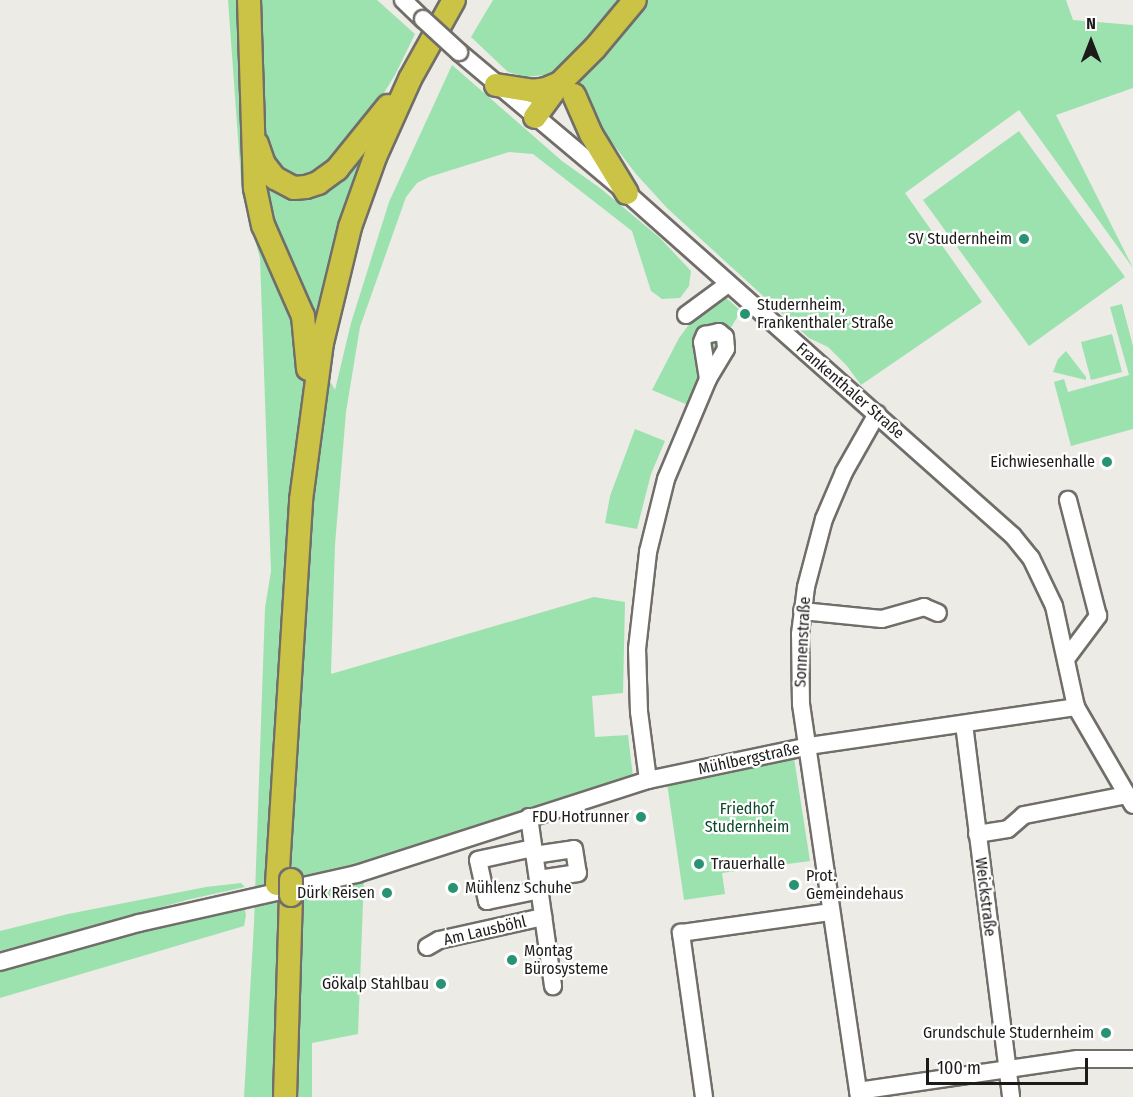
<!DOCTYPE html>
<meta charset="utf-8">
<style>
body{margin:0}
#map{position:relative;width:1133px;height:1097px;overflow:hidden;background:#edebe5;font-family:"Fira Sans Condensed",sans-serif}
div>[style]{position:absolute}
.green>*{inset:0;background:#9ce2af}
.roads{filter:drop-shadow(2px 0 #716e69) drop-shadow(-2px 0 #716e69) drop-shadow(0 2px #716e69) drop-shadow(0 -2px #716e69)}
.minor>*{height:16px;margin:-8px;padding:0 8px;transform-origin:8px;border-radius:8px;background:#fff}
.highway>*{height:22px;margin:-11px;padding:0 11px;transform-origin:11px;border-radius:11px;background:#cbc346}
.bridges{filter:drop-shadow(2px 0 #716e69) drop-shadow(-2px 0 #716e69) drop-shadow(0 2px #716e69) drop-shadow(0 -2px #716e69)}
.minor-bridge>*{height:16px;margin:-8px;padding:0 8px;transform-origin:8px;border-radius:8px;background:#fff}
.highway-bridge>*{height:22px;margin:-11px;padding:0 11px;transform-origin:11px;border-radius:11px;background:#cbc346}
.dots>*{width:16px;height:16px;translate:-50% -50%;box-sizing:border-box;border:3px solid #fff;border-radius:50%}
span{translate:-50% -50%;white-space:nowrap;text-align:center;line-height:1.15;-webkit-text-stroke:4.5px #fff;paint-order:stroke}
.poi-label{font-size:16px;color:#1c1b19}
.right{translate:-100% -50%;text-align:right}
.left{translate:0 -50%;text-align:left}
.street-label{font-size:16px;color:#1c1b19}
.park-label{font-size:16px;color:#0c4926}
.north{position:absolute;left:1061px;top:12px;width:60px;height:60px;-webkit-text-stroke:4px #fff;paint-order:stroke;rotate:0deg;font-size:16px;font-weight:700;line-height:24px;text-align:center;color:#1c1b19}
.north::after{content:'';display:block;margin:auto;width:21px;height:27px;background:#1c1b19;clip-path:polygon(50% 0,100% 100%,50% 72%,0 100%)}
.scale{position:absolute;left:926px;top:1058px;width:162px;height:27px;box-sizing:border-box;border:3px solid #1c1b19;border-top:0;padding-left:8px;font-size:18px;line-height:21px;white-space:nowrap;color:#1c1b19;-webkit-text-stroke:4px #fff;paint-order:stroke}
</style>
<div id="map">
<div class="green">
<div style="clip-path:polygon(228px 0,244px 0,247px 148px,302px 333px,335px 390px,351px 323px,389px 202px,452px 65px,562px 161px,600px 188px,660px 238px,691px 271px,689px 286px,680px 298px,662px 299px,651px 291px,632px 231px,533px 154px,509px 152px,429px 177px,417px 183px,406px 197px,360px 327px,346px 412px,335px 545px,331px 674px,594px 597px,625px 602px,623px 693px,592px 696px,595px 737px,628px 735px,633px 776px,588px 789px,589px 805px,364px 877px,358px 1034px,312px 1043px,312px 1097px,244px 1097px,254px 923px,265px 608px,271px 571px,260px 258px,242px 193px)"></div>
<div style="clip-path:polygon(259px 0,377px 0,415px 34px,395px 75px,369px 117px,322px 172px,298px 180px,286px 176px,264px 144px)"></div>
<div style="clip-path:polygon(493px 0,1066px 0,1073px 20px,1133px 25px,1133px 88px,1056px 115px,1133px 268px,1019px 110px,905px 193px,982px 302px,861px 385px,847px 366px,828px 347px,809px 338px,667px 208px,636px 174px,595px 120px,553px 74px,526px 77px,508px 72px,471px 37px)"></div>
<div style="clip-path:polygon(1019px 131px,1125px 277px,1029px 346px,923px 200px)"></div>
<div style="clip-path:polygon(363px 151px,336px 236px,313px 325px,271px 223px,262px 171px,286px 192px)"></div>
<div style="clip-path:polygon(724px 296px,741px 311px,702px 375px,688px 405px,652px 390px,679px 338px,699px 311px)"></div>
<div style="clip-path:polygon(1122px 304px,1133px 346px,1133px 429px,1071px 446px,1054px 382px,1064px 379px,1068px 392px,1129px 375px,1110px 307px)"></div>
<div style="clip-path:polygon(1112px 334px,1122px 372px,1091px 380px,1081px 342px)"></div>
<div style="clip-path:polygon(1066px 351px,1086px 377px,1086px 380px,1053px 372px,1058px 359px)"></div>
<div style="clip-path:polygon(635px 429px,665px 441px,651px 474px,637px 529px,605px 523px,610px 496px)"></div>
<div style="clip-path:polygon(794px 758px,810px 861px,722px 873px,725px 894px,684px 900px,667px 783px)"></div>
<div style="clip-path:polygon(241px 883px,245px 887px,191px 899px,0 951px,0 931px,68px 914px,206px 887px)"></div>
<div style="clip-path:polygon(244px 906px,246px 915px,244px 926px,0 998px,0 968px,101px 940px)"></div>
</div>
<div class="roads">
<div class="minor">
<div style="left:403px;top:0;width:28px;rotate:44deg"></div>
<div style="left:459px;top:52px;width:219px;rotate:40deg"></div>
<div style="left:627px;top:193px;width:516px;rotate:41.62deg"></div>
<div style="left:1013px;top:536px;width:28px;rotate:51deg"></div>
<div style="left:1031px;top:558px;width:53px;rotate:64.4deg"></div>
<div style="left:1054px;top:606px;width:103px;rotate:77.7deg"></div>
<div style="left:1076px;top:707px;width:113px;rotate:59.8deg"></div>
<div style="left:686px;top:315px;width:52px;rotate:-36.4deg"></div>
<div style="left:802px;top:611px;width:80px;rotate:5.7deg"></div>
<div style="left:882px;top:619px;width:44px;rotate:-15.9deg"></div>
<div style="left:924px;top:607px;width:15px;rotate:23deg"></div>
<div style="left:1066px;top:659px;width:54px;rotate:-53.3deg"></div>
<div style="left:1098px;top:616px;width:120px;rotate:-104.5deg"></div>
<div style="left:964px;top:724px;width:376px;rotate:82.8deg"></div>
<div style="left:648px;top:780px;width:69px;rotate:-97.5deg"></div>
<div style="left:639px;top:712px;width:63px;rotate:-91.8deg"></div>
<div style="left:637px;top:649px;width:98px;rotate:-83.5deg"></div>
<div style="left:648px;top:552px;width:75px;rotate:-76.1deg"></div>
<div style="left:666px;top:479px;width:108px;rotate:-67.2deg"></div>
<div style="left:708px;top:379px;width:37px;rotate:-99deg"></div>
<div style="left:702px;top:342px;width:8px;rotate:-67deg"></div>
<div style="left:705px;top:335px;width:14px;rotate:-12deg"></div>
<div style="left:719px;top:332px;width:8px;rotate:40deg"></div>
<div style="left:725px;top:337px;width:12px;rotate:85deg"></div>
<div style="left:726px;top:349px;width:35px;rotate:121deg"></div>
<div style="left:529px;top:817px;width:171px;rotate:81.9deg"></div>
<div style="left:977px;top:834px;width:31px;rotate:-9deg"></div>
<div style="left:1008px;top:829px;width:21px;rotate:-41deg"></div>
<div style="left:1024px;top:815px;width:105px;rotate:-11deg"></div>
<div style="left:533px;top:848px;width:56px;rotate:167.7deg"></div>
<div style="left:478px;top:860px;width:42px;rotate:77.6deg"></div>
<div style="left:487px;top:901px;width:53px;rotate:-11.9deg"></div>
<div style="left:534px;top:855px;width:40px;rotate:-8.5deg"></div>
<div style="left:574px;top:849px;width:24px;rotate:81deg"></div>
<div style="left:578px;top:873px;width:40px;rotate:171.5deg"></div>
<div style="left:427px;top:947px;width:14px;rotate:-30deg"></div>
<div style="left:439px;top:940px;width:107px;rotate:-12.5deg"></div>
<div style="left:0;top:962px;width:144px;rotate:-15.7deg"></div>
<div style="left:139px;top:923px;width:223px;rotate:-12.7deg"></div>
<div style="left:357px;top:874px;width:306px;rotate:-17.9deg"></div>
<div style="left:648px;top:780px;width:165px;rotate:-11.9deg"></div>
<div style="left:809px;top:746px;width:270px;rotate:-8.3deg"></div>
<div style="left:858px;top:1091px;width:222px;rotate:-8.3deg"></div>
<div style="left:1078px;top:1059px;width:55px"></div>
<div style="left:704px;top:1097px;width:166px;rotate:-98deg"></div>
<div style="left:681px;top:933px;width:151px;rotate:-8deg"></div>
<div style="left:859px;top:1097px;width:397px;rotate:-98.4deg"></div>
<div style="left:801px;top:704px;width:70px;rotate:-90.8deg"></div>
<div style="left:800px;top:634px;width:47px;rotate:-82.7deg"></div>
<div style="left:806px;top:587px;width:70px;rotate:-75.2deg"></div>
<div style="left:824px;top:519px;width:51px;rotate:-66.9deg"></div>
<div style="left:844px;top:472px;width:67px;rotate:-60.4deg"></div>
</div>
<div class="highway">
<div style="left:249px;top:0;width:188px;rotate:88.2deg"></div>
<div style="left:255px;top:188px;width:38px;rotate:78deg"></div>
<div style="left:263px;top:225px;width:99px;rotate:66.3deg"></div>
<div style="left:303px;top:316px;width:53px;rotate:84.6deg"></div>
<div style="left:496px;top:85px;width:36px;rotate:9deg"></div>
<div style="left:532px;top:91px;width:14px;rotate:-8deg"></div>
<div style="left:546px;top:89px;width:15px;rotate:-23deg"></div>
<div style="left:574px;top:95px;width:43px;rotate:66.4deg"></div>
<div style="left:591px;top:134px;width:69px;rotate:58.6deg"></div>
<div style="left:535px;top:117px;width:42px;rotate:-53.7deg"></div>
<div style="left:560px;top:83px;width:49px;rotate:-45deg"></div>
<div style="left:595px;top:48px;width:62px;rotate:-50.2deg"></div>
<div style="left:257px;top:144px;width:21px;rotate:71deg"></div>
<div style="left:264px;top:164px;width:18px;rotate:52deg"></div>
<div style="left:275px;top:178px;width:21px;rotate:28deg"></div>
<div style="left:294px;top:188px;width:12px;rotate:-5deg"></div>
<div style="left:306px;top:187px;width:13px;rotate:-18deg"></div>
<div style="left:318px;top:183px;width:24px;rotate:-36deg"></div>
<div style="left:337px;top:169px;width:81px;rotate:-51deg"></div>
<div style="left:277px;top:884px;width:385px;rotate:-86.4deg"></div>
<div style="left:301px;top:500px;width:158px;rotate:-82.4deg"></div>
<div style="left:322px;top:343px;width:119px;rotate:-76.4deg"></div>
<div style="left:350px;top:227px;width:74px;rotate:-70.3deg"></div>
<div style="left:375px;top:157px;width:85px;rotate:-65.8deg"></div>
<div style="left:410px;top:79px;width:90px;rotate:-60.9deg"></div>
<div style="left:285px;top:1097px;width:202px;rotate:-88.3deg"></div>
</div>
</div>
<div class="bridges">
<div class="minor-bridge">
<div style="left:423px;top:19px;width:49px;rotate:42.5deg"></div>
</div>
<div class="highway-bridge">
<div style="left:291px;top:895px;width:15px;rotate:-90deg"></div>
</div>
</div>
<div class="dots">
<div style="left:1024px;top:239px;background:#289372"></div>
<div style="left:745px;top:314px;background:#289372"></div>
<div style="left:1107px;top:462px;background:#289372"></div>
<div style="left:641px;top:817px;background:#289372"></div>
<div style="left:699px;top:864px;background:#289372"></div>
<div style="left:794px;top:885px;background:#289372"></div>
<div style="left:453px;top:888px;background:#289372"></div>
<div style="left:387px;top:893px;background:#289372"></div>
<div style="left:512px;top:960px;background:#289372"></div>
<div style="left:441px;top:984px;background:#289372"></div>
<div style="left:1106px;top:1033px;background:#289372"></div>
</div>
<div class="poi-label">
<span class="right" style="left:1012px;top:239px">SV Studernheim</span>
<span class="left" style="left:757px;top:314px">Studernheim,<br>Frankenthaler Straße</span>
<span class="right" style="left:1095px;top:462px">Eichwiesenhalle</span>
<span class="right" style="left:629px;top:817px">FDU Hotrunner</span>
<span class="left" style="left:711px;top:864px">Trauerhalle</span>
<span class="left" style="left:806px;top:885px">Prot.<br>Gemeindehaus</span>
<span class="left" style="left:465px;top:888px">Mühlenz Schuhe</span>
<span class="right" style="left:375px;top:893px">Dürk Reisen</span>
<span class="left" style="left:524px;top:960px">Montag<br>Bürosysteme</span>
<span class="right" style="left:429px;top:984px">Gökalp Stahlbau</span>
<span class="right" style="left:1094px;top:1033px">Grundschule Studernheim</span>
</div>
<div class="street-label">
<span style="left:850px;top:391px;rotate:41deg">Frankenthaler Straße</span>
<span style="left:803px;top:642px;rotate:-87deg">Sonnenstraße</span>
<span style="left:749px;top:759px;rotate:-12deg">Mühlbergstraße</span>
<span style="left:985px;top:897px;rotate:83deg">Weickstraße</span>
<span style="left:485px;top:931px;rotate:-13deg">Am Lausböhl</span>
</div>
<div class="park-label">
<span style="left:747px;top:818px">Friedhof<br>Studernheim</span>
</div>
<div class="north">N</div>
<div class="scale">100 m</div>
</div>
